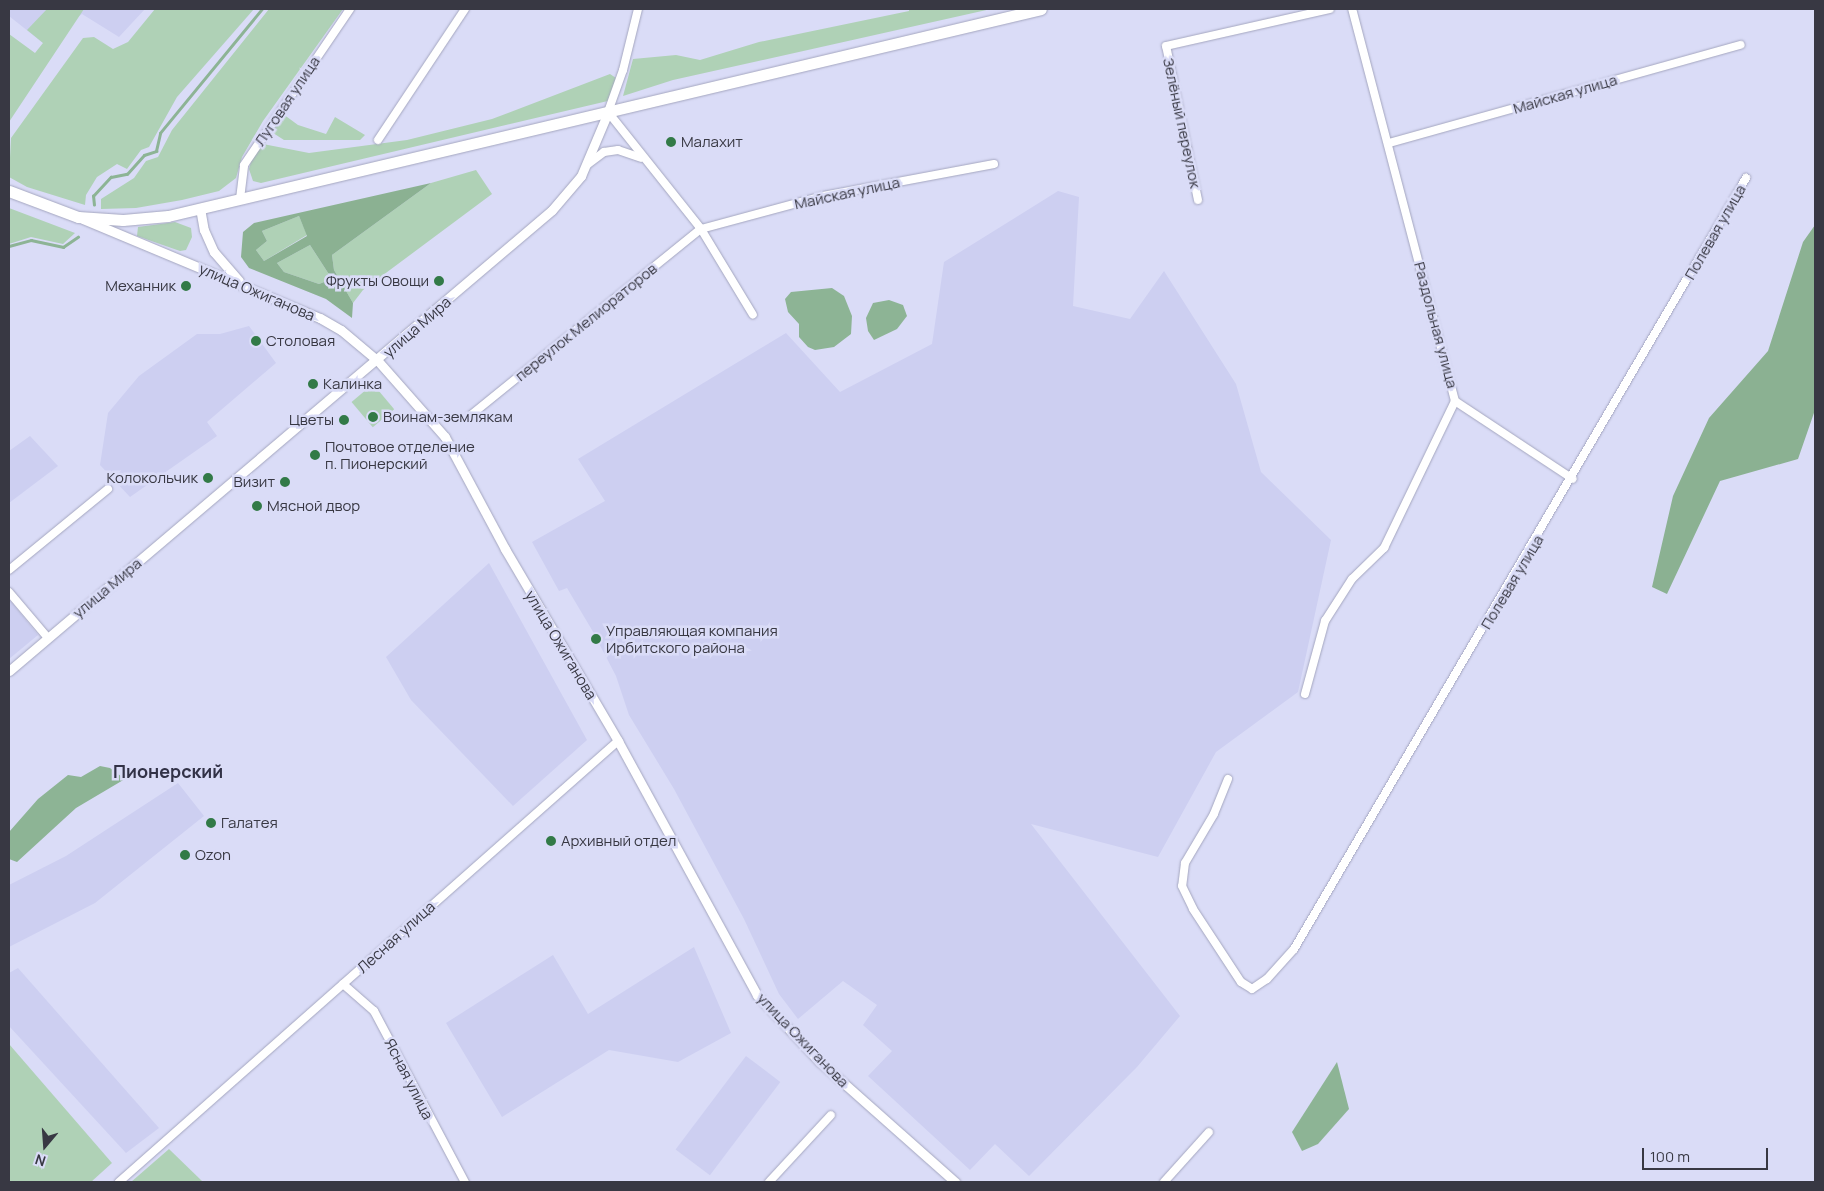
<!DOCTYPE html>
<html>
<head>
<meta charset="utf-8">
<style>
  body { margin:0 }
  #map { position:relative; width:1824px; height:1191px; overflow:hidden; background:#dadcf7; font-family:Manrope,sans-serif }
  div>[style] { position:absolute }
  .built>* { inset:0; background:#cdcff1; transform-origin:0 0 }
  .green>* { inset:0; background:#afd1b6; transform-origin:0 0 }
  .forest>* { inset:0; background:#8bb192 }
  .water>* { inset:0; background:#8db495 }
  .stream>* { height:2.5px; margin:-1.25px; padding:0 1.25px; transform-origin:1.25px; border-radius:1.25px; background:#8db495 }
  .roads { filter:drop-shadow(0 0 1px #a4a6bf) drop-shadow(0 0 1px #a4a6bf) }
  .minor>* { height:8px; margin:-4px; padding:0 4px; transform-origin:4px; border-radius:4px; background:#fff }
  .tertiary>* { height:9px; margin:-4.5px; padding:0 4.5px; transform-origin:4.5px; border-radius:4.5px; background:#fff }
  .primary>* { height:11px; margin:-5.5px; padding:0 5.5px; transform-origin:5.5px; border-radius:5.5px; background:#fff }
  .dots>* { width:14px; height:14px; translate:-50% -50%; box-sizing:border-box; border:2px solid #dadcf7; border-radius:50% }
  span { translate:-50% -50%; white-space:nowrap; text-align:center; line-height:1.15; -webkit-text-stroke:5px #dadcf7; paint-order:stroke }
  .street-label { font-size:15px; color:#383843 }
  .poi-label { font-size:15px; color:#383843 }
  .left { translate:0 -50%; text-align:left }
  .right { translate:-100% -50%; text-align:right }
  .quarter-label { font-size:18px; color:#323247; font-weight:700 }
  .frame { position:absolute; inset:0; border:10px solid #383843; pointer-events:none }
  .north { position:absolute; left:20px; top:1121px; width:50px; height:50px; -webkit-text-stroke:4px #dadcf7; paint-order:stroke; rotate:198deg; font-size:14px; font-weight:700; line-height:20px; text-align:center; color:#383843 }
  .north::after { content:''; display:block; margin:auto; width:18px; height:22px; background:#383843; clip-path:polygon(50% 0,100% 100%,50% 72%,0 100%) }
  .scale { position:absolute; left:1642px; top:1148px; width:126px; height:22px; box-sizing:border-box; border:2px solid #383843; border-top:0; padding-left:6px; font-size:15px; line-height:18px; white-space:nowrap; color:#383843; -webkit-text-stroke:4px #dadcf7; paint-order:stroke }
</style>
</head>
<body>
<div id="map">
  <div class="built">
    <i style="clip-path:polygon(9px 9px,145px 9px,119px 37px,82px 14px,43px 43px,9px 16px)"></i>
    <i style="clip-path:polygon(1058px 191px,1079px 197px,1073px 306px,1130px 319px,1164px 271px,1236px 384px,1261px 472px,1331px 540px,1298px 692px,1216px 752px,1158px 857px,1031px 824px,1180px 1016px,1137px 1067px,1029px 1176px,995px 1144px,970px 1170px,868px 1076px,892px 1051px,863px 1025px,877px 1005px,843px 981px,798px 1019px,779px 994px,744px 919px,674px 789px,629px 715px,616px 676px,592px 630px,567px 588px,559px 591px,532px 542px,605px 501px,578px 459px,786px 333px,840px 392px,932px 344px,944px 262px)"></i>
    <i style="clip-path:polygon(249px 326px,276px 363px,207px 422px,217px 436px,130px 497px,100px 465px,108px 413px,139px 376px,197px 334px,220px 334px)"></i>
    <i style="clip-path:polygon(30px 436px,58px 466px,9px 503px,9px 451px)"></i>
    <i style="clip-path:polygon(489px 563px,587px 740px,513px 806px,411px 700px,386px 657px)"></i>
    <i style="clip-path:polygon(9px 599px,38px 635px,9px 659px)"></i>
    <i style="clip-path:polygon(178px 783px,204px 816px,95px 903px,9px 947px,9px 885px,66px 856px)"></i>
    <i style="clip-path:polygon(694px 947px,731px 1033px,678px 1062px,609px 1050px,502px 1117px,446px 1023px,553px 955px,588px 1014px)"></i>
    <i style="clip-path:polygon(18px 968px,159px 1128px,126px 1153px,9px 1026px,9px 973px)"></i>
    <i style="left:746px;top:1056px;width:43px;height:117px;rotate:37deg"></i>
  </div>
  <div class="green">
    <i style="clip-path:polygon(47px 9px,84px 9px,9px 122px,9px 34px,35px 53px,43px 43px,27px 30px)"></i>
    <i style="clip-path:polygon(155px 9px,254px 9px,177px 97px,149px 147px,141px 150px,127px 169px,117px 164px,97px 177px,86px 195px,85px 205px,27px 187px,9px 177px,11px 138px,83px 38px,94px 37px,113px 49px,128px 42px)"></i>
    <i style="clip-path:polygon(269px 9px,343px 9px,263px 121px,242px 157px,236px 178px,219px 191px,182px 200px,136px 208px,101px 209px,101px 199px,134px 178px,146px 161px,158px 157px,172px 130px)"></i>
    <i style="clip-path:polygon(909px 9px,991px 9px,673px 80px,623px 96px,633px 59px,676px 55px,700px 60px,759px 42px,909px 11px)"></i>
    <i style="clip-path:polygon(610px 74px,616px 78px,612px 100px,261px 183px,253px 181px,249px 169px,253px 154px,263px 144px,309px 153px,407px 140px,492px 119px)"></i>
    <i style="clip-path:polygon(283px 114px,298px 125px,326px 134px,335px 117px,365px 135px,360px 140px,284px 140px,270px 131px)"></i>
    <i style="clip-path:polygon(476px 170px,492px 194px,363px 290px,353px 303px,334px 270px,332px 255px,431px 183px)"></i>
    <i style="clip-path:polygon(9px 208px,75px 233px,63px 244px,31px 237px,9px 244px)"></i>
    <i style="clip-path:polygon(299px 216px,307px 235px,264px 261px,256px 250px,267px 241px,262px 231px)"></i>
    <i style="clip-path:polygon(175px 222px,191px 228px,192px 237px,186px 250px,180px 251px,137px 236px,138px 227px)"></i>
    <i style="clip-path:polygon(310px 245px,332px 279px,319px 284px,284px 272px,277px 263px)"></i>
    <i style="left:373px;top:384px;width:33px;height:28px;rotate:50deg"></i>
    <i style="clip-path:polygon(9px 1044px,112px 1163px,91px 1182px,9px 1182px)"></i>
    <i style="clip-path:polygon(169px 1149px,203px 1182px,131px 1182px)"></i>
  </div>
  <div class="forest">
    <i style="clip-path:polygon(evenodd,431px 183px,332px 255px,334px 270px,353px 303px,352px 318px,326px 299px,249px 268px,241px 257px,243px 232px,254px 223px,431px 183px,299px 216px,307px 236px,264px 261px,256px 250px,267px 241px,262px 231px,299px 216px,431px 183px,310px 245px,332px 279px,319px 284px,284px 272px,277px 263px,310px 245px)"></i>
    <i style="clip-path:polygon(1815px 225px,1815px 410px,1798px 459px,1720px 481px,1667px 594px,1652px 587px,1673px 496px,1709px 418px,1768px 351px,1803px 242px)"></i>
  </div>
  <div class="water">
    <i style="clip-path:polygon(832px 288px,844px 296px,852px 316px,851px 334px,834px 347px,815px 350px,808px 347px,799px 337px,799px 324px,788px 312px,785px 299px,791px 292px)"></i>
    <i style="clip-path:polygon(889px 300px,903px 305px,907px 316px,897px 329px,874px 340px,868px 331px,866px 318px,873px 303px)"></i>
    <i style="clip-path:polygon(100px 766px,110px 768px,125px 779px,76px 808px,17px 862px,9px 859px,9px 832px,38px 799px,68px 775px,81px 777px)"></i>
    <i style="clip-path:polygon(1337px 1062px,1349px 1109px,1318px 1144px,1302px 1151px,1292px 1132px)"></i>
  </div>
  <div class="stream">
    <i style="left:94px;top:205px;width:9px;rotate:-96deg"></i>
    <i style="left:93px;top:196px;width:26px;rotate:-47deg"></i>
    <i style="left:111px;top:177px;width:16px;rotate:-11deg"></i>
    <i style="left:127px;top:174px;width:25px;rotate:-48deg"></i>
    <i style="left:144px;top:155px;width:13px;rotate:-18deg"></i>
    <i style="left:156px;top:151px;width:18px;rotate:-77deg"></i>
    <i style="left:160px;top:133px;width:161px;rotate:-50.6deg"></i>
    <i style="left:9px;top:246px;width:23px;rotate:-15deg"></i>
    <i style="left:31px;top:240px;width:33px;rotate:12deg"></i>
    <i style="left:63px;top:247px;width:18px;rotate:-34deg"></i>
  </div>
  <div class="roads">
    <div class="minor">
      <i style="left:638px;top:9px;width:63px;rotate:103.8deg"></i>
      <i style="left:623px;top:70px;width:45px;rotate:109.7deg"></i>
      <i style="left:608px;top:112px;width:149px;rotate:51.5deg"></i>
      <i style="left:701px;top:229px;width:100px;rotate:58.8deg"></i>
      <i style="left:378px;top:140px;width:157px;rotate:-56.4deg"></i>
      <i style="left:1389px;top:143px;width:365px;rotate:-15.6deg"></i>
      <i style="left:588px;top:164px;width:20px;rotate:-37deg"></i>
      <i style="left:604px;top:152px;width:14px;rotate:-8deg"></i>
      <i style="left:618px;top:150px;width:24px;rotate:19deg"></i>
      <i style="left:240px;top:199px;width:34px;rotate:-83deg"></i>
      <i style="left:244px;top:165px;width:189px;rotate:-55.8deg"></i>
      <i style="left:1198px;top:200px;width:157px;rotate:-101.7deg"></i>
      <i style="left:1166px;top:46px;width:168px;rotate:-12.7deg"></i>
      <i style="left:1455px;top:401px;width:141px;rotate:33.5deg"></i>
      <i style="left:471px;top:415px;width:296px;rotate:-39deg"></i>
      <i style="left:701px;top:229px;width:126px;rotate:-15.1deg"></i>
      <i style="left:823px;top:196px;width:174px;rotate:-10.6deg"></i>
      <i style="left:9px;top:570px;width:128px;rotate:-39.3deg"></i>
      <i style="left:9px;top:592px;width:60px;rotate:49.7deg"></i>
      <i style="left:1305px;top:694px;width:76px;rotate:-74.7deg"></i>
      <i style="left:1325px;top:621px;width:50px;rotate:-57.3deg"></i>
      <i style="left:1352px;top:579px;width:45px;rotate:-44.1deg"></i>
      <i style="left:1384px;top:548px;width:163px;rotate:-64.2deg"></i>
      <i style="left:1455px;top:401px;width:405px;rotate:-104.7deg"></i>
      <i style="left:1228px;top:779px;width:38px;rotate:112deg"></i>
      <i style="left:1214px;top:814px;width:57px;rotate:120.6deg"></i>
      <i style="left:1185px;top:863px;width:23px;rotate:97deg"></i>
      <i style="left:1182px;top:886px;width:25px;rotate:64deg"></i>
      <i style="left:1193px;top:909px;width:87px;rotate:56.7deg"></i>
      <i style="left:1241px;top:982px;width:13px;rotate:32deg"></i>
      <i style="left:1252px;top:989px;width:18px;rotate:-34deg"></i>
      <i style="left:1267px;top:979px;width:40px;rotate:-48deg"></i>
      <i style="left:1294px;top:949px;width:894px;rotate:-59.62deg"></i>
      <i style="left:343px;top:984px;width:41px;rotate:41.1deg"></i>
      <i style="left:374px;top:1011px;width:194px;rotate:62deg"></i>
      <i style="left:119px;top:1182px;width:666px;rotate:-41.47deg"></i>
      <i style="left:769px;top:1182px;width:91px;rotate:-47.2deg"></i>
      <i style="left:1164px;top:1182px;width:67px;rotate:-48deg"></i>
    </div>
    <div class="tertiary">
      <i style="left:200px;top:208px;width:22px;rotate:80deg"></i>
      <i style="left:204px;top:230px;width:24px;rotate:66deg"></i>
      <i style="left:214px;top:252px;width:38px;rotate:49deg"></i>
      <i style="left:83px;top:219px;width:257px;rotate:22.7deg"></i>
      <i style="left:320px;top:318px;width:24px;rotate:30deg"></i>
      <i style="left:341px;top:330px;width:48px;rotate:40deg"></i>
      <i style="left:378px;top:361px;width:101px;rotate:48.6deg"></i>
      <i style="left:445px;top:437px;width:127px;rotate:61.8deg"></i>
      <i style="left:505px;top:549px;width:223px;rotate:59.5deg"></i>
      <i style="left:618px;top:741px;width:290px;rotate:61.3deg"></i>
      <i style="left:757px;top:995px;width:92px;rotate:46.8deg"></i>
      <i style="left:820px;top:1062px;width:181px;rotate:41.6deg"></i>
      <i style="left:9px;top:671px;width:712px;rotate:-40.33deg"></i>
      <i style="left:552px;top:210px;width:45px;rotate:-49.5deg"></i>
      <i style="left:581px;top:176px;width:69px;rotate:-67.1deg"></i>
    </div>
    <div class="primary">
      <i style="left:9px;top:191px;width:74px;rotate:20.6deg"></i>
      <i style="left:78px;top:217px;width:45px;rotate:3.8deg"></i>
      <i style="left:123px;top:220px;width:45px;rotate:-5.1deg"></i>
      <i style="left:168px;top:216px;width:897px;rotate:-13.34deg"></i>
    </div>
  </div>
  <div class="dots">
    <i style="left:671px;top:142px;background:#327a47"></i>
    <i style="left:439px;top:281px;background:#327a47"></i>
    <i style="left:186px;top:286px;background:#327a47"></i>
    <i style="left:256px;top:341px;background:#327a47"></i>
    <i style="left:313px;top:384px;background:#327a47"></i>
    <i style="left:373px;top:417px;background:#327a47"></i>
    <i style="left:344px;top:420px;background:#327a47"></i>
    <i style="left:315px;top:455px;background:#327a47"></i>
    <i style="left:208px;top:478px;background:#327a47"></i>
    <i style="left:285px;top:482px;background:#327a47"></i>
    <i style="left:257px;top:506px;background:#327a47"></i>
    <i style="left:596px;top:639px;background:#327a47"></i>
    <i style="left:211px;top:823px;background:#327a47"></i>
    <i style="left:551px;top:841px;background:#327a47"></i>
    <i style="left:185px;top:855px;background:#327a47"></i>
  </div>
  <div class="street-label">
    <span style="left:1565px;top:94px;rotate:-16deg">Майская улица</span>
    <span style="left:287px;top:101px;rotate:-56deg">Луговая улица</span>
    <span style="left:1182px;top:123px;rotate:78deg">Зелёный переулок</span>
    <span style="left:847px;top:193px;rotate:-12deg">Майская улица</span>
    <span style="left:1715px;top:232px;rotate:-60deg">Полевая улица</span>
    <span style="left:257px;top:292px;rotate:23deg">улица Ожиганова</span>
    <span style="left:586px;top:322px;rotate:-39deg">переулок Мелиораторов</span>
    <span style="left:1436px;top:325px;rotate:75deg">Раздольная улица</span>
    <span style="left:417px;top:327px;rotate:-41deg">улица Мира</span>
    <span style="left:1512px;top:582px;rotate:-59deg">Полевая улица</span>
    <span style="left:107px;top:588px;rotate:-40deg">улица Мира</span>
    <span style="left:561px;top:645px;rotate:59deg">улица Ожиганова</span>
    <span style="left:396px;top:937px;rotate:-42deg">Лесная улица</span>
    <span style="left:803px;top:1040px;rotate:46deg">улица Ожиганова</span>
    <span style="left:409px;top:1079px;rotate:63deg">Ясная улица</span>
  </div>
  <div class="poi-label">
    <span class="left" style="left:681px;top:142px">Малахит</span>
    <span class="right" style="left:429px;top:281px">Фрукты Овощи</span>
    <span class="right" style="left:176px;top:286px">Механник</span>
    <span class="left" style="left:266px;top:341px">Столовая</span>
    <span class="left" style="left:323px;top:384px">Калинка</span>
    <span class="left" style="left:383px;top:417px">Воинам-землякам</span>
    <span class="right" style="left:334px;top:420px">Цветы</span>
    <span class="left" style="left:325px;top:455px">Почтовое отделение<br>п. Пионерский</span>
    <span class="right" style="left:198px;top:478px">Колокольчик</span>
    <span class="right" style="left:275px;top:482px">Визит</span>
    <span class="left" style="left:267px;top:506px">Мясной двор</span>
    <span class="left" style="left:606px;top:639px">Управляющая компания<br>Ирбитского района</span>
    <span class="left" style="left:221px;top:823px">Галатея</span>
    <span class="left" style="left:561px;top:841px">Архивный отдел</span>
    <span class="left" style="left:195px;top:855px">Ozon</span>
  </div>
  <div class="quarter-label">
    <span style="left:168px;top:771px">Пионерский</span>
  </div>
  <div class="frame"></div>
  <div class="north">N</div>
  <div class="scale">100 m</div>
</div>
</body>
</html>
